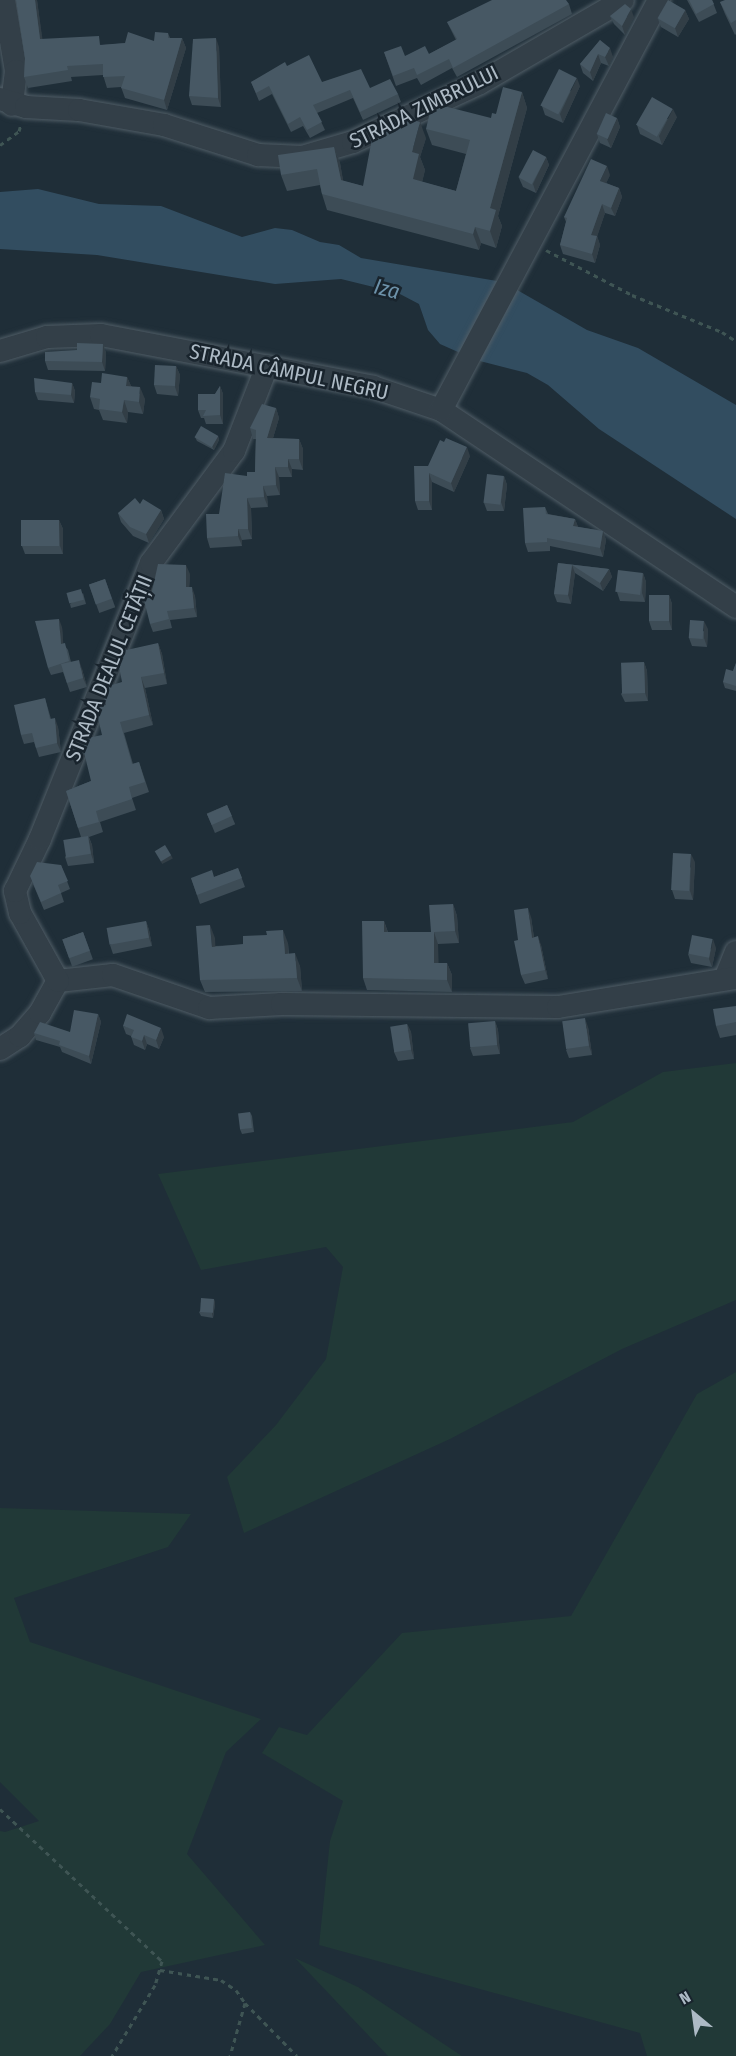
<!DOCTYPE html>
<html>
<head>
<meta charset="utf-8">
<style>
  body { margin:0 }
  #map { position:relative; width:736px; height:2056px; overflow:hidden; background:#1f2e38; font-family:"Fira Sans Condensed",sans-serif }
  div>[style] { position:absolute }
  .green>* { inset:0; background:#213937 }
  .water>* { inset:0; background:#324d60 }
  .path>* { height:3px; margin-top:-1.5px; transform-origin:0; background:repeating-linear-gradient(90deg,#3f5554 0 4.5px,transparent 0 9px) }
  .roads { filter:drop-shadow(0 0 2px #505d66) drop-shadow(0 0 2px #505d66) }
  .minor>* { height:22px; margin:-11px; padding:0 11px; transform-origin:11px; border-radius:11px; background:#333f48 }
  .wall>* { inset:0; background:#3d4c56; transform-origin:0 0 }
  .shaded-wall>* { inset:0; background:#323e46; transform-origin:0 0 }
  .building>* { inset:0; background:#475864; transform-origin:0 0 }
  span { translate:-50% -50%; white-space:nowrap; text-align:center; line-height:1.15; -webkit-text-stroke:5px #19242d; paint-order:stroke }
  .street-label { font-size:21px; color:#adbac5 }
  .water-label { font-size:22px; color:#6d92aa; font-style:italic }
  .north { position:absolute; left:664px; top:1984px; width:60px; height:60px; -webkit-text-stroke:4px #19242d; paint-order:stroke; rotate:331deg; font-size:16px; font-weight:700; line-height:24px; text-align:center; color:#adbac5 }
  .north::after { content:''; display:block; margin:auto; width:21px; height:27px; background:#adbac5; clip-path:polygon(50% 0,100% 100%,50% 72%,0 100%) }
</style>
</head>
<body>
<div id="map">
  <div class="green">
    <i style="clip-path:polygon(736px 1063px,736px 1300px,622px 1349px,450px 1439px,244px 1533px,227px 1477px,276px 1425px,326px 1359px,343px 1267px,326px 1247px,201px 1270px,158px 1174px,573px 1122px,663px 1072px)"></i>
    <i style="clip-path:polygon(736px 1372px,736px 2056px,647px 2056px,640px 2033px,319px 1945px,330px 1841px,343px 1801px,262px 1753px,279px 1727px,307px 1735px,402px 1633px,571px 1616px,697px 1394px)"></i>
    <i style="clip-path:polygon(0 1508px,191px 1514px,168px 1547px,14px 1598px,30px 1642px,261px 1719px,226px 1752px,187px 1854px,265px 1945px,141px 1972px,110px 2024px,80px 2056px,0 2056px,0 1831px,5px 1832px,39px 1821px,0 1782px)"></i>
    <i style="clip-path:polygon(295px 1958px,358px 1987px,462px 2056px,388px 2056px)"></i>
  </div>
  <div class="water">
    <i style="clip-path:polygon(38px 189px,99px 204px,161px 206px,242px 237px,275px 228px,292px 230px,320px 242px,339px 245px,361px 258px,503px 282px,587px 330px,638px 348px,736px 405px,736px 519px,599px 429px,548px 385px,527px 373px,476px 360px,440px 344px,428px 330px,419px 304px,398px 293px,341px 279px,275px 284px,97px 255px,0 249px,0 192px)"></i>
  </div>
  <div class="path">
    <i style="left:0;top:145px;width:24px;rotate:-36deg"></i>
    <i style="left:19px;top:131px;width:7px;rotate:-74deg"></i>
    <i style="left:546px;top:250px;width:97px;rotate:27.6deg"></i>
    <i style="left:632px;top:295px;width:97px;rotate:22.3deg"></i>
    <i style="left:722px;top:332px;width:17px;rotate:33deg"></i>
    <i style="left:0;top:1809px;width:222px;rotate:43.2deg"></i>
    <i style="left:162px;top:1961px;width:25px;rotate:106deg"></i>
    <i style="left:155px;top:1985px;width:83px;rotate:121.2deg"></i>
    <i style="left:160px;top:1970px;width:62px;rotate:9.3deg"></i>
    <i style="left:221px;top:1980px;width:18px;rotate:34deg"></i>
    <i style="left:236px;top:1990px;width:16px;rotate:55deg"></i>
    <i style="left:245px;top:2003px;width:55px;rotate:105.8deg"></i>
    <i style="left:245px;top:2003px;width:74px;rotate:45.5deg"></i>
  </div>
  <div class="roads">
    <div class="minor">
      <i style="left:4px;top:0;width:72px;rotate:80.4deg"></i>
      <i style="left:16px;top:71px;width:34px;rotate:97deg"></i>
      <i style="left:0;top:99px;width:27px;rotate:17deg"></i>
      <i style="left:26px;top:107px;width:53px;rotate:3.2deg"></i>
      <i style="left:79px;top:110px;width:86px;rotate:10deg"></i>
      <i style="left:164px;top:125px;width:99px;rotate:17.7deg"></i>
      <i style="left:258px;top:155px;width:44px;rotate:2.6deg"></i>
      <i style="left:302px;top:157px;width:53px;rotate:-16.4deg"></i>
      <i style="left:353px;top:142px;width:140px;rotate:-24.9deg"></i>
      <i style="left:480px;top:83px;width:165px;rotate:-30.1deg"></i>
      <i style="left:0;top:351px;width:49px;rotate:-16.6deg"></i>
      <i style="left:47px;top:337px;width:54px;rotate:-2.1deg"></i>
      <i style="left:101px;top:335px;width:277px;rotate:10.8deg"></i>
      <i style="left:373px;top:387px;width:72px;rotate:18.7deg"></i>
      <i style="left:441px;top:410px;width:355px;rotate:33.7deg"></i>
      <i style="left:441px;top:410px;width:464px;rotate:-62deg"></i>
      <i style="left:725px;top:979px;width:29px;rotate:-68deg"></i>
      <i style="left:58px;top:981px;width:55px;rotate:-6.2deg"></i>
      <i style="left:113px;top:975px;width:102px;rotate:19deg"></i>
      <i style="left:209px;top:1008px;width:73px;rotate:-3.1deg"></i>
      <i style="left:282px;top:1004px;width:276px;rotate:0.6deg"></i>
      <i style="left:558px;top:1007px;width:180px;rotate:-9.3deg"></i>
      <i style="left:0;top:1049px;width:24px;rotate:-33deg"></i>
      <i style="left:20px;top:1036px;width:30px;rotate:-49deg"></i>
      <i style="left:40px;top:1013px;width:37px;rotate:-61deg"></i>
      <i style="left:58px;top:981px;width:78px;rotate:-119.2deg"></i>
      <i style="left:20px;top:913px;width:23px;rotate:-103deg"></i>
      <i style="left:15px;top:891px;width:58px;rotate:-64.3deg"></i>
      <i style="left:40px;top:839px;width:297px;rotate:-68.1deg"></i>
      <i style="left:151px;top:563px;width:139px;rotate:-53.5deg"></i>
      <i style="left:234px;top:451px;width:91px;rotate:-68.8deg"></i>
    </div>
  </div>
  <div class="wall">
    <i style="clip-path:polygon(16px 0,37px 0,42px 39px,102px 45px,154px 41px,168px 33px,170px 38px,182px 38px,186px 48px,167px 110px,125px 98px,121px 87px,107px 88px,103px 75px,71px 77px,72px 81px,28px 88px,24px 77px,25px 58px)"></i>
    <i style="clip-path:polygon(687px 0,712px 0,717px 13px,699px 22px)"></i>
    <i style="clip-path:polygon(736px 0,736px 34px,735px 35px,725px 14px,720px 2px)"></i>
    <i style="clip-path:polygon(569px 4px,572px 14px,457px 77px,452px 68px,421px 85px,417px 78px,396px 86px,384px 52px,405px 56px,429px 54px,456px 40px,447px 22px)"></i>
    <i style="clip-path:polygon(685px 10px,689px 19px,678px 37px,661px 27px,658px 19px)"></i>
    <i style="clip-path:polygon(610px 16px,634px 17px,625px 35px,614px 24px)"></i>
    <i style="clip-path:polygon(600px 40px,613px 57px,609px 66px,601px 63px,593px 81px,583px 73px,580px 64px)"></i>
    <i style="clip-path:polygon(219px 47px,221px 107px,192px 105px,189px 96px)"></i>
    <i style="clip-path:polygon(287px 66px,322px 82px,398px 94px,401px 102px,363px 120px,353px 98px,317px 113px,325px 130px,310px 138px,303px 126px,291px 132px,272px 94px,259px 101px,251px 82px)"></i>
    <i style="clip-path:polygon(580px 86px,563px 123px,545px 115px,542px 106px)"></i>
    <i style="clip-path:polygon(522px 92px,527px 108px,498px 216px,502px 226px,496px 248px,481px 243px,479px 250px,327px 210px,322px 194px,320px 185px,287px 191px,281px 175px,334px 147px,340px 163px,343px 181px,363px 186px,426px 138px,420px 157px,425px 170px,422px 182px,456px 191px,466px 154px,432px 145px,426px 129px,491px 118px)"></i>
    <i style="clip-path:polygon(677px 117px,662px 145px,640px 134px,637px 125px)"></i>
    <i style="clip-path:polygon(617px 118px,620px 127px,611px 148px,600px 143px,597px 134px)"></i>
    <i style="clip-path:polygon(546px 157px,549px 165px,536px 193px,523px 187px,519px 178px)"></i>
    <i style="clip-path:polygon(610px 175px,606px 183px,619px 188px,622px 197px,615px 216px,605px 213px,597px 236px,600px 245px,595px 263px,563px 254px,560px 245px,566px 222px,564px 217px)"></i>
    <i style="clip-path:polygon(103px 344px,106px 353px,105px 371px,48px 370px,45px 361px,77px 350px)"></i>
    <i style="clip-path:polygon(176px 366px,180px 375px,178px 396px,157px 394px,154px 385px)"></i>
    <i style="clip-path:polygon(127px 377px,131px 386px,145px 399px,143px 414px,128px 412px,127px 423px,103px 420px,99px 410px,94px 409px,90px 397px,101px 383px)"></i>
    <i style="clip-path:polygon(72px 383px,75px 391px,74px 403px,38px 400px,35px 392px)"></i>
    <i style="clip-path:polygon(220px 386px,223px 394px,223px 424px,206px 424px,204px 418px,201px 418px,198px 410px,215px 394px)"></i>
    <i style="clip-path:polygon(276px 408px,279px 418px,273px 438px,299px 439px,303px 449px,303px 470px,292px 469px,292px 477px,279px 477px,280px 495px,267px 496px,268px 507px,251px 508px,252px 539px,242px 540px,242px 546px,210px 548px,207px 538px,219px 514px,247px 476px,255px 472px,256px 439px,253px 439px,250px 428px)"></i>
    <i style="clip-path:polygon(218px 436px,219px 440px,214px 450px,197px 441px,195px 437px)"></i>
    <i style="clip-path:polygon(470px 456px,454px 492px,432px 482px,432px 510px,418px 510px,415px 501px,428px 466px)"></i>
    <i style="clip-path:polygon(504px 476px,507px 485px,504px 511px,487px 511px,484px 503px)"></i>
    <i style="clip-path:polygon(140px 504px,161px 510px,164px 519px,149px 543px,133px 536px,121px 522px,118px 513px)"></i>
    <i style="clip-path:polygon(545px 507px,548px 514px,575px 519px,578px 527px,603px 531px,606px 540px,603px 557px,550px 546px,550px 551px,528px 552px,525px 543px)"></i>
    <i style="clip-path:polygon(59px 520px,63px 529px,63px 554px,25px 554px,22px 546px)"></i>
    <i style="clip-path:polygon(558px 563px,609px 569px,612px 577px,603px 591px,575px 573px,571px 604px,557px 602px,554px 594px)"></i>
    <i style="clip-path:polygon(643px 573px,646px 582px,645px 602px,620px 601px,617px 592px)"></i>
    <i style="clip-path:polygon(190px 574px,189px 587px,195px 596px,197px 617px,170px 620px,172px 628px,153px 632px,150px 624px)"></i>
    <i style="left:105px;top:579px;width:30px;height:17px;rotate:70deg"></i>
    <i style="clip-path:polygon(83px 593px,86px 604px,71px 608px,70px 604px)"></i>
    <i style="clip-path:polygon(669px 595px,672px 604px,672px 630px,652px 630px,649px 621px)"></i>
    <i style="clip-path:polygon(62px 627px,63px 643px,68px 650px,71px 662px,82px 669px,87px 687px,70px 692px,63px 672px,51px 675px,48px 668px)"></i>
    <i style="clip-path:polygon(708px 629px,707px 647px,692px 646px,689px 638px)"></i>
    <i style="clip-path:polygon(158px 643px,162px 654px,167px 684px,145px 688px,153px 725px,124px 733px,133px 764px,139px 762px,149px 792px,132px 798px,136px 810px,100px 822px,103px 832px,89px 837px,92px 845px,94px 863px,68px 866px,65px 857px,81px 837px,66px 791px,91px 781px,102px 735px,106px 705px,122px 682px)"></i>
    <i style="clip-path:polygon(644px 662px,647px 671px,648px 701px,625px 702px,621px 694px)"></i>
    <i style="clip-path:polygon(736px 663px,736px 691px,725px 688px,723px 682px,733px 671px)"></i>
    <i style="clip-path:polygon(45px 698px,51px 719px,58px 727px,61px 752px,39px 757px,34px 742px,24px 744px,21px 735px)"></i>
    <i style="left:227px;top:805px;width:21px;height:22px;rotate:67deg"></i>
    <i style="clip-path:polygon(695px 862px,693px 900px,675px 899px,672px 890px)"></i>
    <i style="clip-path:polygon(61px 865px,70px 889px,61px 893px,64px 902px,44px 910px,33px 884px)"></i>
    <i style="clip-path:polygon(238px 868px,245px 887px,200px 904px,191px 878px,214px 877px)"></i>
    <i style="clip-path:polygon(453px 904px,457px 916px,459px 943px,438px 944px,438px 963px,447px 963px,452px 975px,452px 992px,367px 990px,363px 978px,384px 921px,388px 932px,431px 932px)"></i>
    <i style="clip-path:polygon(531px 917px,534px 937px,541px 945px,548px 979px,525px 984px,521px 975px,518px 940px)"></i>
    <i style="clip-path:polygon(146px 921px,149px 930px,152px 946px,113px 954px,110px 945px)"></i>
    <i style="left:83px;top:932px;width:29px;height:22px;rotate:70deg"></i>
    <i style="clip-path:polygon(215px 938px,215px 946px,288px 943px,289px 954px,300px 966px,302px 991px,205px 992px,200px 980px)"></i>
    <i style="clip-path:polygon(716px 948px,712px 967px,691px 963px,688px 954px)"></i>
    <i style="clip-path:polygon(736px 1006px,736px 1035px,720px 1038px,716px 1026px)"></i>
    <i style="clip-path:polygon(98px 1014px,101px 1022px,91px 1064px,62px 1052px,60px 1047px,36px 1040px,34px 1033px,70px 1032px)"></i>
    <i style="clip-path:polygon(495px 1021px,498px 1030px,500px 1054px,473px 1056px,470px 1048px)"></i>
    <i style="clip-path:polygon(407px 1024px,411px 1032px,414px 1059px,398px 1061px,394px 1052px)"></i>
    <i style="clip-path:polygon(123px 1026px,164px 1037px,159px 1049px,147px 1044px,145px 1050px,134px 1045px,131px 1036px,126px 1034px)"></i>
    <i style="clip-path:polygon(588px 1027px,592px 1055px,569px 1058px,566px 1050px)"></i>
    <i style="clip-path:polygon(250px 1112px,252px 1116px,254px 1132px,242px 1134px,240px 1129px)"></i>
    <i style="clip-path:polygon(214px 1299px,215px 1304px,213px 1318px,201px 1316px,199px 1312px)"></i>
  </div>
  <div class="shaded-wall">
    <i style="clip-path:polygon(35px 0,37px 0,44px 50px,40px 39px)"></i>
    <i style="clip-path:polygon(631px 9px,634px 17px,625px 35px,622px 26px)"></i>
    <i style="clip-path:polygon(685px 10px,689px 19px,678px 37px,675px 28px)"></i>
    <i style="clip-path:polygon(182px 38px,186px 48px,167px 110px,164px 100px)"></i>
    <i style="clip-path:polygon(216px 38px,219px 47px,221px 107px,218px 98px)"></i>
    <i style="clip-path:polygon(610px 48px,613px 57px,609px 66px,605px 57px)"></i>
    <i style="clip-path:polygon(598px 54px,601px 63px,593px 81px,590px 72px)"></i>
    <i style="clip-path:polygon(577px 78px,580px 86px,563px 123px,560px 114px)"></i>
    <i style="clip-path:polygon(522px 92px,527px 108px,498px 216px,502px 226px,496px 248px,490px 231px,490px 208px)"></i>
    <i style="clip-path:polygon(673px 109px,677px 117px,662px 145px,659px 136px)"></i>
    <i style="clip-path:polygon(617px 118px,620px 127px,611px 148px,607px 139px)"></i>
    <i style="clip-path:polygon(420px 122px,426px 138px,420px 157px,425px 170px,419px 195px,413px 179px,412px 152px)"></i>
    <i style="clip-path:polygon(334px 147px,340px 163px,346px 196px,341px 180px)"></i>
    <i style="clip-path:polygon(546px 157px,549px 165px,536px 193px,533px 184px)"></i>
    <i style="clip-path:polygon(607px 166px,610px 175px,603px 190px,600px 181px)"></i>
    <i style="clip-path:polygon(619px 188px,622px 197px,615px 216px,611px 208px)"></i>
    <i style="clip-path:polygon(602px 204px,605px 213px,595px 243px,591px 235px)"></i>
    <i style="clip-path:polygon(475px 227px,481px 243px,479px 250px,473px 234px)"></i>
    <i style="clip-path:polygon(597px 236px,600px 245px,595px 263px,592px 254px)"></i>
    <i style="clip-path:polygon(103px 344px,106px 353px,105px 371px,102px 362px)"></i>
    <i style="clip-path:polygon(176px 366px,180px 375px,178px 396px,175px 387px)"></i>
    <i style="clip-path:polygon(127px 377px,132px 388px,126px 386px)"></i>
    <i style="clip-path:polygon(72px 383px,75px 391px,74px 403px,71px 395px)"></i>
    <i style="clip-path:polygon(220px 386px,223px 394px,223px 424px,220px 415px)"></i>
    <i style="clip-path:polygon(140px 387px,145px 399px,143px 414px,139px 402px)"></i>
    <i style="clip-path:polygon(124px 400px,128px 412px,127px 423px,122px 412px)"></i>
    <i style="clip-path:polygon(276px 408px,279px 418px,270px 448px,267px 438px)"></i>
    <i style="clip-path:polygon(218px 436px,219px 440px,214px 450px,212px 446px)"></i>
    <i style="clip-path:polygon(299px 439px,303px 449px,303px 470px,299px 459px)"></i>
    <i style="clip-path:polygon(467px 447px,470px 456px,454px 492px,451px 483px)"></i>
    <i style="clip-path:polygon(288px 459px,292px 469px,292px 477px,288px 467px)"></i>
    <i style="clip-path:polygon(275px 467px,279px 477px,280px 495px,276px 485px)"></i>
    <i style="clip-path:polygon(429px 473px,432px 482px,432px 510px,429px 501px)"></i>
    <i style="clip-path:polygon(504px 476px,507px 485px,504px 511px,501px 502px)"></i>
    <i style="clip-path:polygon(263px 486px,267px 496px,268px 507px,264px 497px)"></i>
    <i style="clip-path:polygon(247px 498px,251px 508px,252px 539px,248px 529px)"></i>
    <i style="clip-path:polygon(161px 510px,164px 519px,149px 543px,146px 534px)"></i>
    <i style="clip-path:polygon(575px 519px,578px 527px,573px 526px)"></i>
    <i style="clip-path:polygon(59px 520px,63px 529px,63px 554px,60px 546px)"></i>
    <i style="clip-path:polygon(238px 529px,242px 540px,242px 546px,238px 536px)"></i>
    <i style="clip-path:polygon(603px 531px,606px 540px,603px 557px,600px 548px)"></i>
    <i style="clip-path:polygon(186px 565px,190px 574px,189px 596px,186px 587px)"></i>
    <i style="clip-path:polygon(572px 565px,575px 573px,571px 604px,568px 595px)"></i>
    <i style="clip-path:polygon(609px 569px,612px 577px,603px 591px,600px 583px)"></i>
    <i style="clip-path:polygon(643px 573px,646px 582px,645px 602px,642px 593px)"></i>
    <i style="clip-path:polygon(192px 587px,195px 596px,197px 617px,194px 608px)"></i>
    <i style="clip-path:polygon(669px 595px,672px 604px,672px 630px,669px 621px)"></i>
    <i style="clip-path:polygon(59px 619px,62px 627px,64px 652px,61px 644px)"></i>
    <i style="clip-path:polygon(704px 621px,708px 629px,707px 647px,704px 638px)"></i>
    <i style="clip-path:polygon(158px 643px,162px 654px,167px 684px,164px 673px)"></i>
    <i style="clip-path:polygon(79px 660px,82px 669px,87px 687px,83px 678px)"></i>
    <i style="clip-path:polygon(644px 662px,647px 671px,648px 701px,645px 693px)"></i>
    <i style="clip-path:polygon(141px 677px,145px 688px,153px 725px,149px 715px)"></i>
    <i style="clip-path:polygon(55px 718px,58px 727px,61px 752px,57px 743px)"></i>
    <i style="clip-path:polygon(88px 836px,92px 845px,94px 863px,91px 854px)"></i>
    <i style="clip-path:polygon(691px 854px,695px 862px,693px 900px,690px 891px)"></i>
    <i style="left:171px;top:855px;width:4px;height:12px;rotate:63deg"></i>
    <i style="clip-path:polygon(453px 904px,457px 916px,459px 943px,455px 931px)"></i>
    <i style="clip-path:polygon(528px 908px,531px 917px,535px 946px,532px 938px)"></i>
    <i style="clip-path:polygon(146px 921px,149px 930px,152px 946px,149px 938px)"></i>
    <i style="clip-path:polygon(384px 921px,388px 933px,384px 932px)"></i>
    <i style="clip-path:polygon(210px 925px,215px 938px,216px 960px,212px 947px)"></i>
    <i style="clip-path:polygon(283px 930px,288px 943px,289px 967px,285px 954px)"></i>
    <i style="clip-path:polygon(434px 932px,438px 944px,439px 975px,434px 963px)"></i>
    <i style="clip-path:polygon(538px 936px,541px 945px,548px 979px,545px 970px)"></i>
    <i style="clip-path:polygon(713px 939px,716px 948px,712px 967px,709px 959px)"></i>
    <i style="clip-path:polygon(295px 953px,300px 966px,302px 991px,297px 978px)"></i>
    <i style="clip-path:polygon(447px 963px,452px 975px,452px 992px,447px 980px)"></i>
    <i style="clip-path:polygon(98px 1014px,101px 1022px,91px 1064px,89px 1056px)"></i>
    <i style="clip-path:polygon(585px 1018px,588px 1027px,592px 1055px,589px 1046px)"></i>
    <i style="clip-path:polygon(495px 1021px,498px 1030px,500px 1054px,497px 1045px)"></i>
    <i style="clip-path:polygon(407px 1024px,411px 1032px,414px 1059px,411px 1050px)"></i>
    <i style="clip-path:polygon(161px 1028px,164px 1037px,159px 1049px,156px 1040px)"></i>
    <i style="clip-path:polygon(144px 1035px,147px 1044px,145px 1050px,142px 1041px)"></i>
    <i style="clip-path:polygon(214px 1299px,215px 1304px,213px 1318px,212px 1314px)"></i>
  </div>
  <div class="building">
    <i style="clip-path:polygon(16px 0,35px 0,40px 39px,99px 36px,100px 45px,125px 43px,128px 32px,154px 41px,155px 32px,168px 33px,168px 38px,182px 38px,164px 100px,121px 88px,125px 76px,103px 77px,103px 64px,67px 66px,68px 70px,24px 77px,25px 58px)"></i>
    <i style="clip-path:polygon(492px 0,566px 0,569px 4px,453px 68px,449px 59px,417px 75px,414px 68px,393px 76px,384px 52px,401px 46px,405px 56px,425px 46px,429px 54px,457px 39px,447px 22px)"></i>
    <i style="left:668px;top:0;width:20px;height:21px;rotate:30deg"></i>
    <i style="clip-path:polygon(689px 0,712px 0,714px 4px,696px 14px)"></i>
    <i style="clip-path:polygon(725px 0,736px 0,736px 20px,731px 23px,720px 2px)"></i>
    <i style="clip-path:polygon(625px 4px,631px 9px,622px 26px,610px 16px)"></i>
    <i style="clip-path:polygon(216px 38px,218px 98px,189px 96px,193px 39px)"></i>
    <i style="clip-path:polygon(600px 40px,610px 48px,605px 57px,598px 54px,590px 72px,580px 64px)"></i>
    <i style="clip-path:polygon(309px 55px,322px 82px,361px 69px,370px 88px,390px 79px,398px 94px,360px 112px,350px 90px,313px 105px,322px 122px,307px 130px,300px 117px,288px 124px,269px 86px,256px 93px,251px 82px,285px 62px,287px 66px)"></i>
    <i style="left:559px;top:69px;width:20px;height:41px;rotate:27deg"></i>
    <i style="clip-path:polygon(503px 87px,522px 92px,490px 208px,496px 210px,490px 231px,475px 227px,473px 234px,322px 194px,317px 169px,281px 175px,278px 155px,334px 147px,341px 180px,363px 186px,374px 128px,388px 130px,390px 121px,402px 124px,403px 117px,420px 122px,412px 152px,419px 154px,413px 179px,456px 191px,470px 140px,426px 129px,432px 103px,491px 118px,492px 113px,496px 114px)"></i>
    <i style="left:652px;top:97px;width:24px;height:32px;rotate:30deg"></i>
    <i style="left:606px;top:113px;width:12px;height:23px;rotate:24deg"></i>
    <i style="left:533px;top:150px;width:15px;height:31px;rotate:28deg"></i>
    <i style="clip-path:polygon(591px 159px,607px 166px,600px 181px,619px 188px,611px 208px,602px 204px,591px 235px,597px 236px,592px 254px,560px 245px,567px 218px,564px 217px)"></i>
    <i style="clip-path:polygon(77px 343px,103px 344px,102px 362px,45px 361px,45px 352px,77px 350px)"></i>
    <i style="left:155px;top:365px;width:21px;height:20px;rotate:3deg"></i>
    <i style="clip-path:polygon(102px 373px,127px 377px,126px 386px,140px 387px,139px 402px,124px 400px,122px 412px,99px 409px,100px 399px,90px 397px,92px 382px,101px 383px)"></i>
    <i style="clip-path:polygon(34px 378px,72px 383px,71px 395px,35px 392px)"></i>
    <i style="clip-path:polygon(220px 386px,220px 415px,203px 416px,206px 410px,198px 410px,198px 394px,215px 394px)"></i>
    <i style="clip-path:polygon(262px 404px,276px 408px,267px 438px,299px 439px,299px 459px,288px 459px,288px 467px,275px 467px,276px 485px,263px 486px,264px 497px,247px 498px,248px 529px,238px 529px,238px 536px,207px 538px,206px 514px,219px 514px,225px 473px,247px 476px,247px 472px,255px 472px,256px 430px,250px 428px)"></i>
    <i style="left:201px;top:426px;width:20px;height:13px;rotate:30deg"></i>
    <i style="clip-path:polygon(446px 438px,467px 447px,451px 483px,429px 473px,429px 501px,415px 501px,414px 466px,428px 466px,440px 440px,444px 442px)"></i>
    <i style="left:487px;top:474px;width:17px;height:29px;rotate:7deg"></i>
    <i style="clip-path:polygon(135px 498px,140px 504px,143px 499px,161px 510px,146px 534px,130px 527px,118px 513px)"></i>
    <i style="clip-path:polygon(545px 507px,546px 514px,575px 519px,573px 526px,603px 531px,600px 548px,547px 538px,547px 542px,525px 543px,523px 508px)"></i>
    <i style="left:21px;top:520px;width:38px;height:26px"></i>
    <i style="clip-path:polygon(558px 563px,609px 569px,600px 583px,572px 565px,568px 595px,554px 594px)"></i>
    <i style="clip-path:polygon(158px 564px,186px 565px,186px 587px,192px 587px,194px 608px,167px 611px,169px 619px,150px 624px,144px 600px,151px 596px)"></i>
    <i style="left:618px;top:570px;width:25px;height:22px;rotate:7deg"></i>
    <i style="left:105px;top:579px;width:21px;height:17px;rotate:71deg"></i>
    <i style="left:81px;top:589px;width:11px;height:15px;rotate:75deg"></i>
    <i style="left:649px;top:595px;width:20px;height:26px"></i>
    <i style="clip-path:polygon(59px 619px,61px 644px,65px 643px,69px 661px,48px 668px,35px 621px)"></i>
    <i style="left:690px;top:620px;width:14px;height:18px;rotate:4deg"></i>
    <i style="clip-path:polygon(158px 643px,164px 673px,141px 677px,149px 715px,120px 722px,132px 764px,139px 762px,145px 782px,129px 787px,132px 799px,96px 811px,99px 822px,78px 828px,66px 791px,91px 781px,83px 748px,87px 738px,102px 735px,97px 714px,99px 707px,106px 705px,104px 696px,108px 686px,122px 682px,118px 661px,122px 651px)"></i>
    <i style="clip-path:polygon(79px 660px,83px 678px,67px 683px,61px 664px)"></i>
    <i style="left:644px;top:662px;width:31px;height:23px;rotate:88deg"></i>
    <i style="clip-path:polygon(736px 663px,736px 686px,723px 682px,726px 669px,733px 671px)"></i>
    <i style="clip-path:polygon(45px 698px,50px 719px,55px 718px,57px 743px,36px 748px,32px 733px,21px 735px,14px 705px)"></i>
    <i style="left:227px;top:805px;width:12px;height:22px;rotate:66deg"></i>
    <i style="left:88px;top:836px;width:18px;height:25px;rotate:81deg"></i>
    <i style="left:165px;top:845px;width:12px;height:12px;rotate:59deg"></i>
    <i style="left:673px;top:853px;width:18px;height:37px;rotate:3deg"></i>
    <i style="clip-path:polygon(37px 862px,61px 865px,68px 881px,58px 885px,61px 893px,41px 902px,30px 876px)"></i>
    <i style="clip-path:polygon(238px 868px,242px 878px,197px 895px,191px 878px,212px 870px,214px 877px)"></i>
    <i style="clip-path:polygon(453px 904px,455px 931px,434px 932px,434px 963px,447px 963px,447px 980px,363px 978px,362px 921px,384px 921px,384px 932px,431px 932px,429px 905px)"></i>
    <i style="clip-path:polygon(528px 908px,532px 938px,538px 936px,545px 970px,521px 975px,514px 941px,518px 940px,514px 910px)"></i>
    <i style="left:146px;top:921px;width:17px;height:40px;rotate:80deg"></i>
    <i style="clip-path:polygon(210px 925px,212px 947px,243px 944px,243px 936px,267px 935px,266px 931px,283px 930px,285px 954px,295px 953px,297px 978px,200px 980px,196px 926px)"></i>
    <i style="left:83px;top:932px;width:20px;height:22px;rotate:70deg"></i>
    <i style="left:692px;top:935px;width:21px;height:19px;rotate:11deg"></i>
    <i style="clip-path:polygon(736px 1006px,736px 1022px,716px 1026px,713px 1009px)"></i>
    <i style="clip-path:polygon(74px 1010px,98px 1014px,89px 1056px,59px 1045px,60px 1041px,34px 1033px,40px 1022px,70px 1032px)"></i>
    <i style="clip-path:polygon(127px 1014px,161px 1028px,156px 1040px,144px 1035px,142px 1041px,131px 1037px,134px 1030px,123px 1026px)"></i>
    <i style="left:585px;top:1018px;width:28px;height:23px;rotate:82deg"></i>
    <i style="left:495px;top:1021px;width:24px;height:27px;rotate:85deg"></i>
    <i style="left:407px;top:1024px;width:26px;height:17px;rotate:81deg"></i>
    <i style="left:250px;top:1112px;width:16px;height:12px;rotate:83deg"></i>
    <i style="left:201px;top:1298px;width:13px;height:14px;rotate:4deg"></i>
  </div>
  <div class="street-label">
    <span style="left:424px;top:107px;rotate:-26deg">STRADA ZIMBRULUI</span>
    <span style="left:289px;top:372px;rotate:12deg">STRADA CÂMPUL NEGRU</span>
    <span style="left:109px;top:668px;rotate:-68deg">STRADA DEALUL CETĂȚII</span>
  </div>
  <div class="water-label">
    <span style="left:387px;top:289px;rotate:14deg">Iza</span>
  </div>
  <div class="north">N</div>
</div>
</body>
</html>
